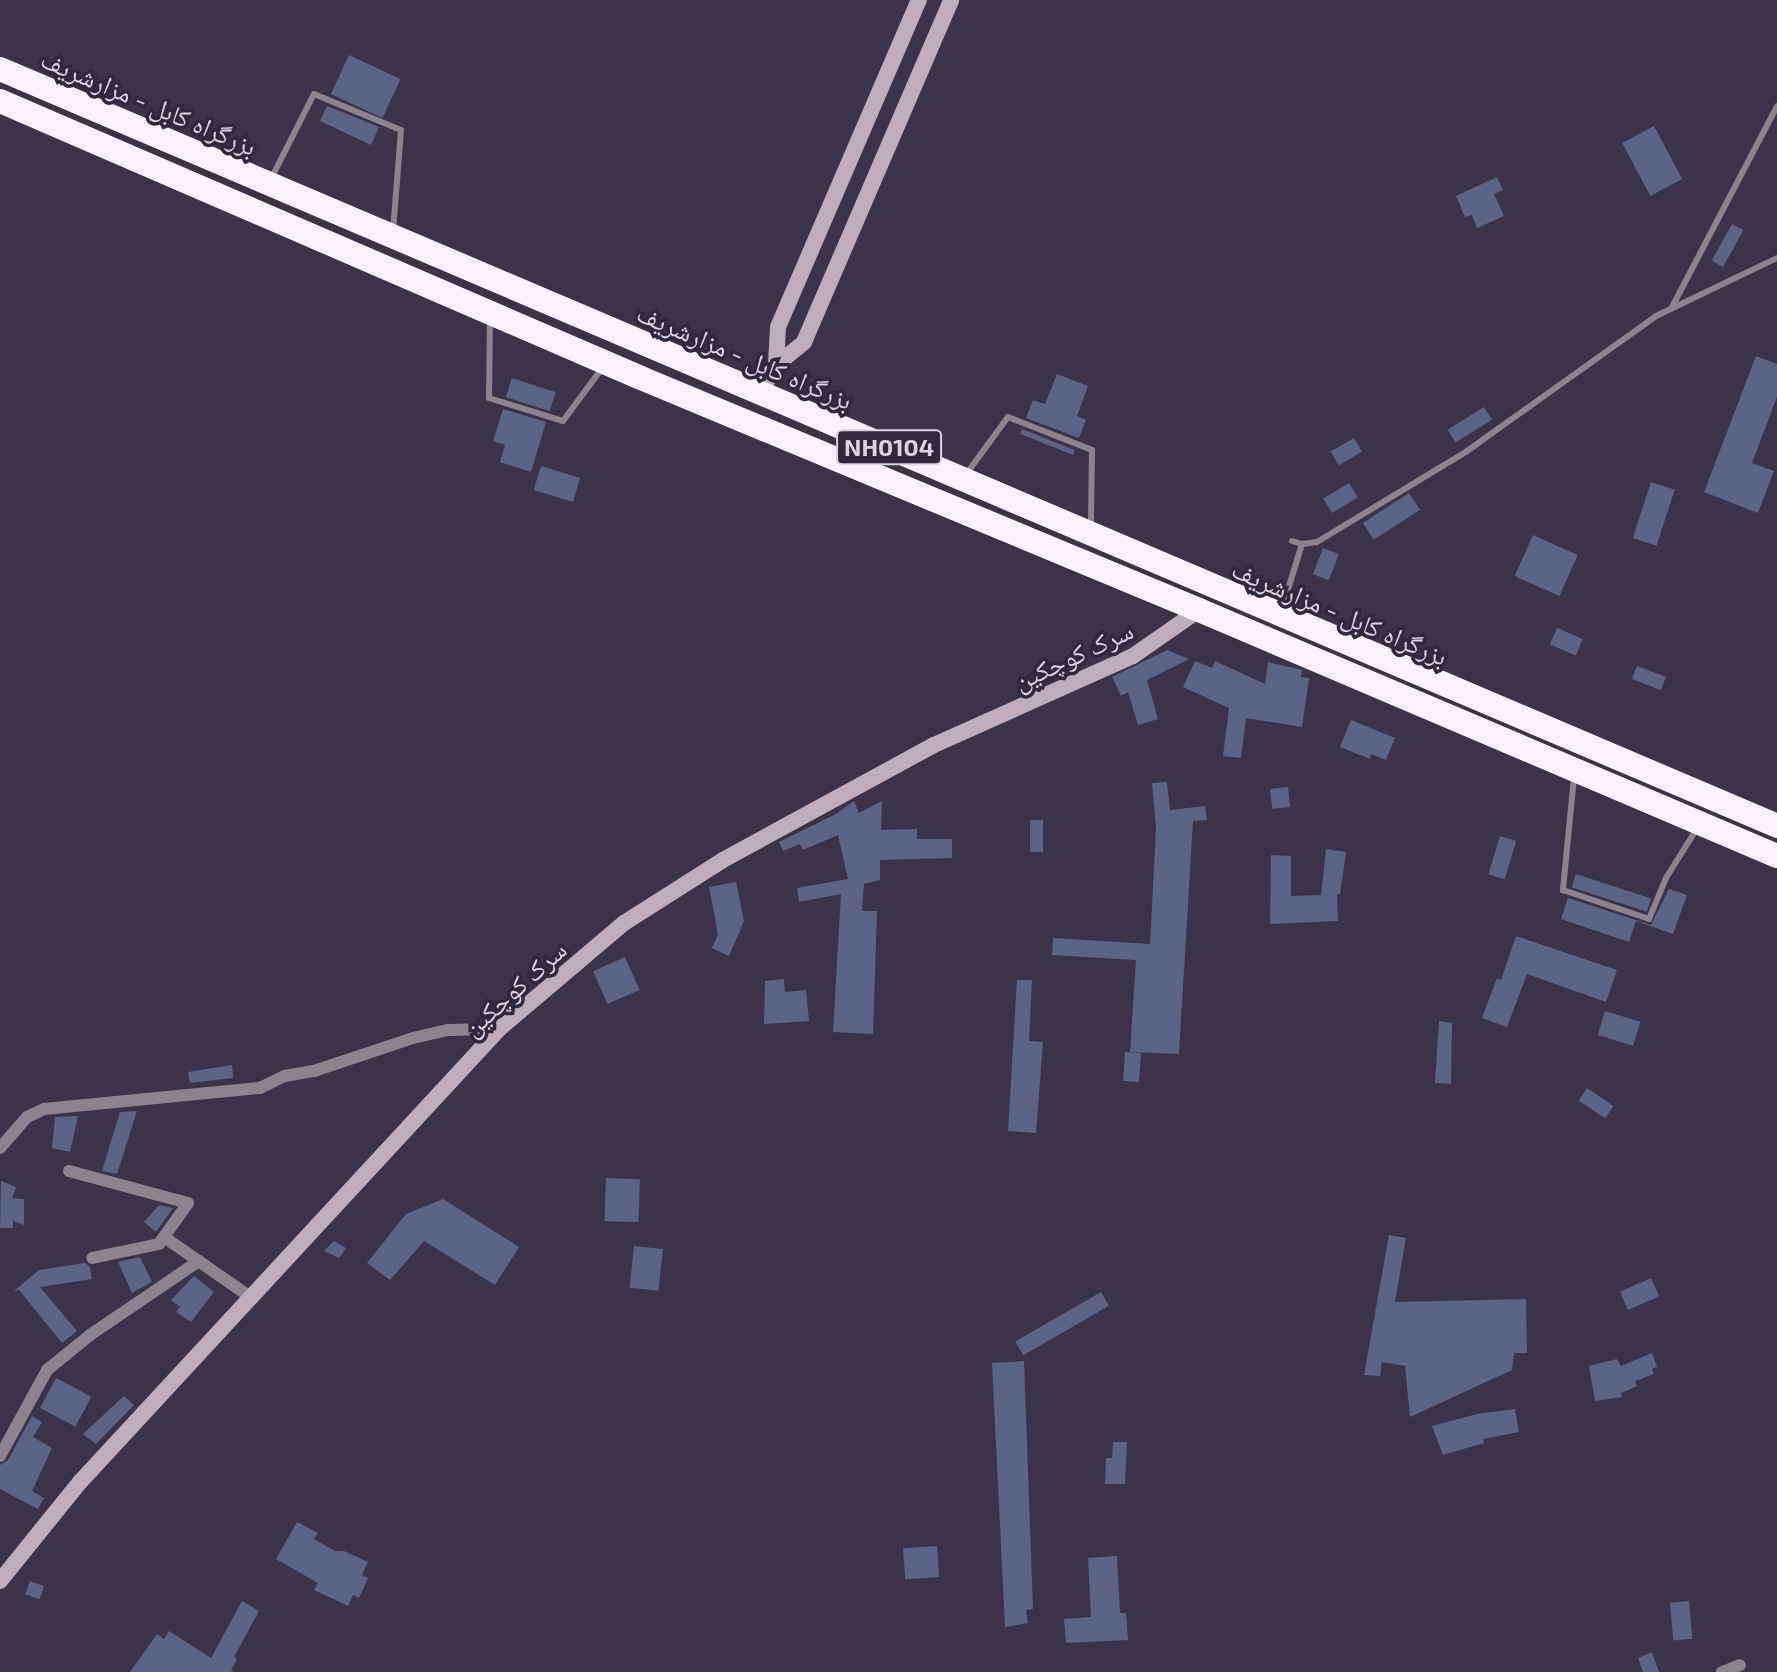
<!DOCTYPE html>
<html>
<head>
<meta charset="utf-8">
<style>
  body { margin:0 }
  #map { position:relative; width:1777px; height:1672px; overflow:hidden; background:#3a334a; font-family:"Exo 2","Noto Naskh Arabic",sans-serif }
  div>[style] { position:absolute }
  .building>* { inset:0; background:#5b6484; transform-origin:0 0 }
  .lane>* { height:6px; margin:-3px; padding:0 3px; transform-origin:3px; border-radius:3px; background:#8d838d }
  .street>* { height:12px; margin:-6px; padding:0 6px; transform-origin:6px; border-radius:6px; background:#8d838d }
  .secondary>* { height:16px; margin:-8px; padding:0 8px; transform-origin:8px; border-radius:8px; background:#bdadbd }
  .highway>* { height:24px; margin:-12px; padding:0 12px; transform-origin:12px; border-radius:12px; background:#feeffe }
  span { translate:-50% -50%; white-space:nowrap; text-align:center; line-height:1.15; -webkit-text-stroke:7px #30283f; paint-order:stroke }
  .shield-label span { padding:2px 6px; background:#30283f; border:2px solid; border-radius:6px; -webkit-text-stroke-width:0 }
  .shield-label { font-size:24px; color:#d8d4e3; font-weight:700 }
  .street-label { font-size:26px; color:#d8d4e3 }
</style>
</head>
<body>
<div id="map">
  <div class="building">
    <i style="left:349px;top:55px;width:57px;height:43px;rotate:25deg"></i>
    <i style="clip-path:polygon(327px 106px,379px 127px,371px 145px,320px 121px)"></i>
    <i style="left:1654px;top:126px;width:60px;height:36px;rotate:62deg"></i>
    <i style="clip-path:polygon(1497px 177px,1503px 190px,1494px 194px,1504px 216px,1477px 228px,1472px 215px,1465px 217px,1456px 196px)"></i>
    <i style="left:1732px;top:224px;width:13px;height:42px;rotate:29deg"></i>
    <i style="clip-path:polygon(1756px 356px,1777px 364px,1777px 397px,1752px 463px,1774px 471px,1758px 513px,1704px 492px)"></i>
    <i style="clip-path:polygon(1057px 374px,1088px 386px,1077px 416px,1086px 420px,1079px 438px,1026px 418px,1033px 400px,1045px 404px)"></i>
    <i style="left:512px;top:378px;width:46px;height:20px;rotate:18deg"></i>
    <i style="left:1484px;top:407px;width:15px;height:43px;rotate:58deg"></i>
    <i style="clip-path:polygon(503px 409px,546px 422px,531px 472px,500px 462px,505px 445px,493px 441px)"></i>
    <i style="left:1022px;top:429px;width:57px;height:5px;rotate:22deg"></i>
    <i style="left:1354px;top:438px;width:16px;height:27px;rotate:60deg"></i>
    <i style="left:541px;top:466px;width:41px;height:25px;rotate:17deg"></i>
    <i style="left:1651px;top:482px;width:25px;height:59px;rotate:18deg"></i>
    <i style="left:1349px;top:483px;width:17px;height:30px;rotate:59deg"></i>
    <i style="left:1409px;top:493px;width:20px;height:55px;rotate:57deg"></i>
    <i style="left:1533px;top:535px;width:49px;height:45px;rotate:24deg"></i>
    <i style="left:1323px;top:548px;width:17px;height:28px;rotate:21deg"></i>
    <i style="left:1557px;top:628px;width:28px;height:18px;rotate:23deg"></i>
    <i style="clip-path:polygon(1167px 650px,1189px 659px,1147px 680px,1158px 719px,1138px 725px,1128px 692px,1121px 696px,1112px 677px)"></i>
    <i style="clip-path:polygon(1195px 661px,1212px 668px,1215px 661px,1265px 684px,1268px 662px,1302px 670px,1301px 677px,1309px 678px,1302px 727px,1246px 718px,1241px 758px,1223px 756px,1229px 708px,1183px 687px)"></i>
    <i style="left:1637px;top:666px;width:31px;height:14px;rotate:21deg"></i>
    <i style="clip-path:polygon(1351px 720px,1395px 738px,1386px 760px,1371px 754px,1370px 759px,1340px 747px)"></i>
    <i style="clip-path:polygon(1167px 782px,1170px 810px,1205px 806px,1207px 820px,1193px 821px,1179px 1054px,1130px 1052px,1136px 960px,1052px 955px,1053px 938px,1150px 944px,1156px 829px,1152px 783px)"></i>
    <i style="left:1288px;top:787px;width:20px;height:18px;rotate:84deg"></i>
    <i style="clip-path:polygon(854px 801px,859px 813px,882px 801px,881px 830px,917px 829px,917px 839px,952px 839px,952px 858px,880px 860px,880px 880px,864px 884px,862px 911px,877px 911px,873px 1034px,833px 1032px,841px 894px,799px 902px,797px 888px,848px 879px,838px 835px,803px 850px,800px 844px,783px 851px,779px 842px,836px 814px)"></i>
    <i style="left:1030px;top:820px;width:13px;height:32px"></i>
    <i style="left:1500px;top:836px;width:17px;height:40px;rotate:17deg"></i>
    <i style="clip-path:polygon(1326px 849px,1346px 852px,1340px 894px,1337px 894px,1338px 921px,1270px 924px,1271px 855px,1291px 856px,1291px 896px,1321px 895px)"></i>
    <i style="left:1576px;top:874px;width:79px;height:14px;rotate:18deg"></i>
    <i style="clip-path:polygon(736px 882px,744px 921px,729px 956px,712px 948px,718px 934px,709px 887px)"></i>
    <i style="clip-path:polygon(1669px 889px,1687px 895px,1673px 934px,1636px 921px,1629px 942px,1561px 919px,1568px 898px,1651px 925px)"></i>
    <i style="clip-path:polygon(1516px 936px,1617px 970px,1606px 1002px,1527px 974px,1507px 1027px,1482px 1018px,1497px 978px,1501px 980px)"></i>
    <i style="left:625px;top:957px;width:36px;height:35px;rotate:66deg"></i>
    <i style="clip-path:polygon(784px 979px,785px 992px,806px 990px,809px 1021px,764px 1024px,765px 981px)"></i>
    <i style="clip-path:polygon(1017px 980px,1032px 980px,1029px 1041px,1043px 1042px,1036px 1133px,1008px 1131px)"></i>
    <i style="left:1605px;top:1011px;width:37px;height:25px;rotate:17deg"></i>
    <i style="clip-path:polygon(1439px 1021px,1452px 1023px,1451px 1084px,1435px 1083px)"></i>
    <i style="left:1125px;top:1052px;width:16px;height:29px;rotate:4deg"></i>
    <i style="clip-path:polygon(232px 1065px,233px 1078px,190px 1083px,188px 1072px)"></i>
    <i style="left:1587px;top:1088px;width:32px;height:15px;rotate:34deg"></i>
    <i style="clip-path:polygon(137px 1111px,117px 1174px,102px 1171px,120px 1112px)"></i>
    <i style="clip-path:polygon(78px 1116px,70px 1152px,52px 1148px,55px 1117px)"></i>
    <i style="left:606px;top:1178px;width:34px;height:43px;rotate:2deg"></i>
    <i style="clip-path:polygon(1px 1181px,16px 1187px,12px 1198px,24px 1199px,24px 1225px,13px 1221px,13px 1228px,0 1228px)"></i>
    <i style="clip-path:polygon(443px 1199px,519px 1247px,495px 1285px,424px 1241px,390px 1280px,367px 1263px,406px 1214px)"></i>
    <i style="clip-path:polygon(159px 1205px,173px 1208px,156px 1232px,144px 1222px)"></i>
    <i style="clip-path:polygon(1389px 1235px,1406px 1238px,1395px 1302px,1526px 1299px,1527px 1353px,1514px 1353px,1512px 1370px,1410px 1417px,1405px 1366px,1382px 1362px,1380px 1376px,1364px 1375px)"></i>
    <i style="clip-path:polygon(334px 1241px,346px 1248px,339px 1258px,324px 1251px)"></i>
    <i style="left:634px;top:1246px;width:29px;height:42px;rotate:6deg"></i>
    <i style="clip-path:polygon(140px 1257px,152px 1282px,132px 1293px,118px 1262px)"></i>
    <i style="clip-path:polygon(85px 1263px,90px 1267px,92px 1279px,40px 1287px,77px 1331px,62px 1343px,19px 1290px,14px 1291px,39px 1270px)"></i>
    <i style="clip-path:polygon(194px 1276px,214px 1292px,191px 1322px,176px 1312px,180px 1307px,171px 1300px)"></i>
    <i style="left:1651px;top:1278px;width:20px;height:34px;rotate:66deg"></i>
    <i style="left:1101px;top:1292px;width:16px;height:99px;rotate:60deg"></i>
    <i style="clip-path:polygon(1652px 1353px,1657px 1367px,1652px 1369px,1654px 1374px,1635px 1381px,1637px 1386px,1621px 1393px,1622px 1397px,1595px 1401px,1589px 1366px,1617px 1359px,1621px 1366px)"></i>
    <i style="clip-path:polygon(1024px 1361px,1033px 1609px,1026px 1610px,1028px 1623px,1005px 1627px,992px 1363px)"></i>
    <i style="left:56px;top:1378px;width:40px;height:34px;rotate:28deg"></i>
    <i style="clip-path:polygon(124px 1396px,134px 1405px,96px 1444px,83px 1434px)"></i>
    <i style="clip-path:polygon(1515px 1409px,1519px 1432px,1483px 1439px,1484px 1443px,1443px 1455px,1432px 1426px,1477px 1414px)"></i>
    <i style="clip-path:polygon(32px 1416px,42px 1422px,33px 1437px,52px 1448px,32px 1491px,44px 1498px,38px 1509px,0 1489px,0 1465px,8px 1460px)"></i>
    <i style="clip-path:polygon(1113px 1442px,1127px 1442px,1125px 1484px,1105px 1484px,1106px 1458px,1112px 1458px)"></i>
    <i style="clip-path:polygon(297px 1522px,318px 1533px,314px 1539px,335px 1551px,344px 1551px,368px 1562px,362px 1575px,368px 1578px,359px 1598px,353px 1595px,348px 1606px,314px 1590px,318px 1583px,276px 1559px)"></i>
    <i style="left:937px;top:1546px;width:31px;height:34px;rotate:86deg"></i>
    <i style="clip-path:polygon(1117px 1556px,1120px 1613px,1126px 1613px,1128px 1640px,1066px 1643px,1064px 1619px,1091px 1617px,1088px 1558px)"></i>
    <i style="left:30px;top:1581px;width:15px;height:14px;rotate:20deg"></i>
    <i style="clip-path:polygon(242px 1601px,259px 1611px,234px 1657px,237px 1659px,231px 1670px,234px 1672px,130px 1672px,157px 1634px,164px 1639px,169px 1631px,211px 1658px)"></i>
    <i style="left:1689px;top:1601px;width:38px;height:19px;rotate:85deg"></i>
    <i style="clip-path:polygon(1652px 1652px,1659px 1672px,1643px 1672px,1638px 1658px)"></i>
  </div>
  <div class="lane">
    <i style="left:272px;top:177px;width:93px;rotate:-63.2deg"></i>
    <i style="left:314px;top:94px;width:94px;rotate:22.5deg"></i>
    <i style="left:401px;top:130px;width:102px;rotate:94.5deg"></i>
    <i style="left:1671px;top:309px;width:229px;rotate:-62.4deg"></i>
    <i style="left:490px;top:317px;width:81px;rotate:90.7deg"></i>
    <i style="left:489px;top:398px;width:77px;rotate:17.3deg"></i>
    <i style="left:563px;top:421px;width:67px;rotate:-53.5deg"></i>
    <i style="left:967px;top:473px;width:69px;rotate:-53.8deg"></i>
    <i style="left:1008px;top:417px;width:90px;rotate:21.4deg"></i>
    <i style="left:1092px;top:450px;width:76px;rotate:90.8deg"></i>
    <i style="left:1292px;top:541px;width:10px;rotate:17deg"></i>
    <i style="left:1302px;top:544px;width:15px;rotate:-8deg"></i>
    <i style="left:1317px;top:542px;width:175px;rotate:-31.2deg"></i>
    <i style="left:1467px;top:451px;width:232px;rotate:-35.5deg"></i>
    <i style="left:1656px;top:316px;width:134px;rotate:-25.6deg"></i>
    <i style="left:1282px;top:609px;width:68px;rotate:-72.9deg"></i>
    <i style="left:1574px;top:777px;width:114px;rotate:95.6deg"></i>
    <i style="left:1563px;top:890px;width:91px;rotate:18.6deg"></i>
    <i style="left:1649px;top:919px;width:44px;rotate:-67.5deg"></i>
    <i style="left:1666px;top:878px;width:57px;rotate:-58deg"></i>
  </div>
  <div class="street">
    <i style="left:0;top:1148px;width:41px;rotate:-48.9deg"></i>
    <i style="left:27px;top:1117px;width:19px;rotate:-25deg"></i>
    <i style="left:44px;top:1109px;width:217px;rotate:-5.6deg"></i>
    <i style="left:260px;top:1088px;width:28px;rotate:-26deg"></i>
    <i style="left:285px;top:1076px;width:29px;rotate:-10deg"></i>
    <i style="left:314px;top:1071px;width:104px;rotate:-18.4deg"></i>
    <i style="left:413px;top:1038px;width:36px;rotate:-13deg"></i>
    <i style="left:448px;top:1030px;width:51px;rotate:-1.1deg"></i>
    <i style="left:69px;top:1171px;width:123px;rotate:15.1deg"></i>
    <i style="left:188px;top:1203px;width:50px;rotate:125.3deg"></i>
    <i style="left:159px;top:1244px;width:68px;rotate:168.2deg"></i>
    <i style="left:164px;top:1237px;width:103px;rotate:34.8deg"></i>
    <i style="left:0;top:1456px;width:98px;rotate:-61.3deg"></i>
    <i style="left:47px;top:1370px;width:55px;rotate:-39.1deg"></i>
    <i style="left:90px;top:1335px;width:132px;rotate:-34.2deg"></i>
    <i style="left:1722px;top:1672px;width:19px;rotate:-21deg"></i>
  </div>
  <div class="secondary">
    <i style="left:776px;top:365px;width:38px;rotate:-87deg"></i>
    <i style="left:778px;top:327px;width:356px;rotate:-66.7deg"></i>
    <i style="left:760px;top:393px;width:32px;rotate:-60deg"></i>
    <i style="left:776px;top:365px;width:36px;rotate:-39deg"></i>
    <i style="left:804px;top:342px;width:372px;rotate:-66.7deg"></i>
    <i style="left:0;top:1581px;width:127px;rotate:-51.1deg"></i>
    <i style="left:80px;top:1482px;width:617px;rotate:-47.23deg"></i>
    <i style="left:499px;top:1029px;width:164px;rotate:-40.3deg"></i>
    <i style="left:624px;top:923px;width:117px;rotate:-32.5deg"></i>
    <i style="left:723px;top:860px;width:240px;rotate:-28.6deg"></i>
    <i style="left:934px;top:745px;width:218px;rotate:-24.1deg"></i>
    <i style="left:1133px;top:656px;width:80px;rotate:-34.9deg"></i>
  </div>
  <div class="highway">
    <i style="left:0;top:69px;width:1932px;rotate:23.07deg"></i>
    <i style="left:0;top:101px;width:698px;rotate:23.37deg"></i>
    <i style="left:641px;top:378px;width:604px;rotate:22.58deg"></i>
    <i style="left:1199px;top:610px;width:628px;rotate:23.05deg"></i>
  </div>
  <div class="shield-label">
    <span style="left:889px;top:447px">NH0104</span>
  </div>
  <div class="street-label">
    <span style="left:149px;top:102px;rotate:23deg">بزرگراه کابل - مزارشریف</span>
    <span style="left:745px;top:356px;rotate:23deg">بزرگراه کابل - مزارشریف</span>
    <span style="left:1340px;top:612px;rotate:23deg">بزرگراه کابل - مزارشریف</span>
    <span style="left:1073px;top:655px;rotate:-25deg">سرک کوچکین</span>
    <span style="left:514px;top:988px;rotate:-42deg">سرک کوچکین</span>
  </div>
</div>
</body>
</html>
